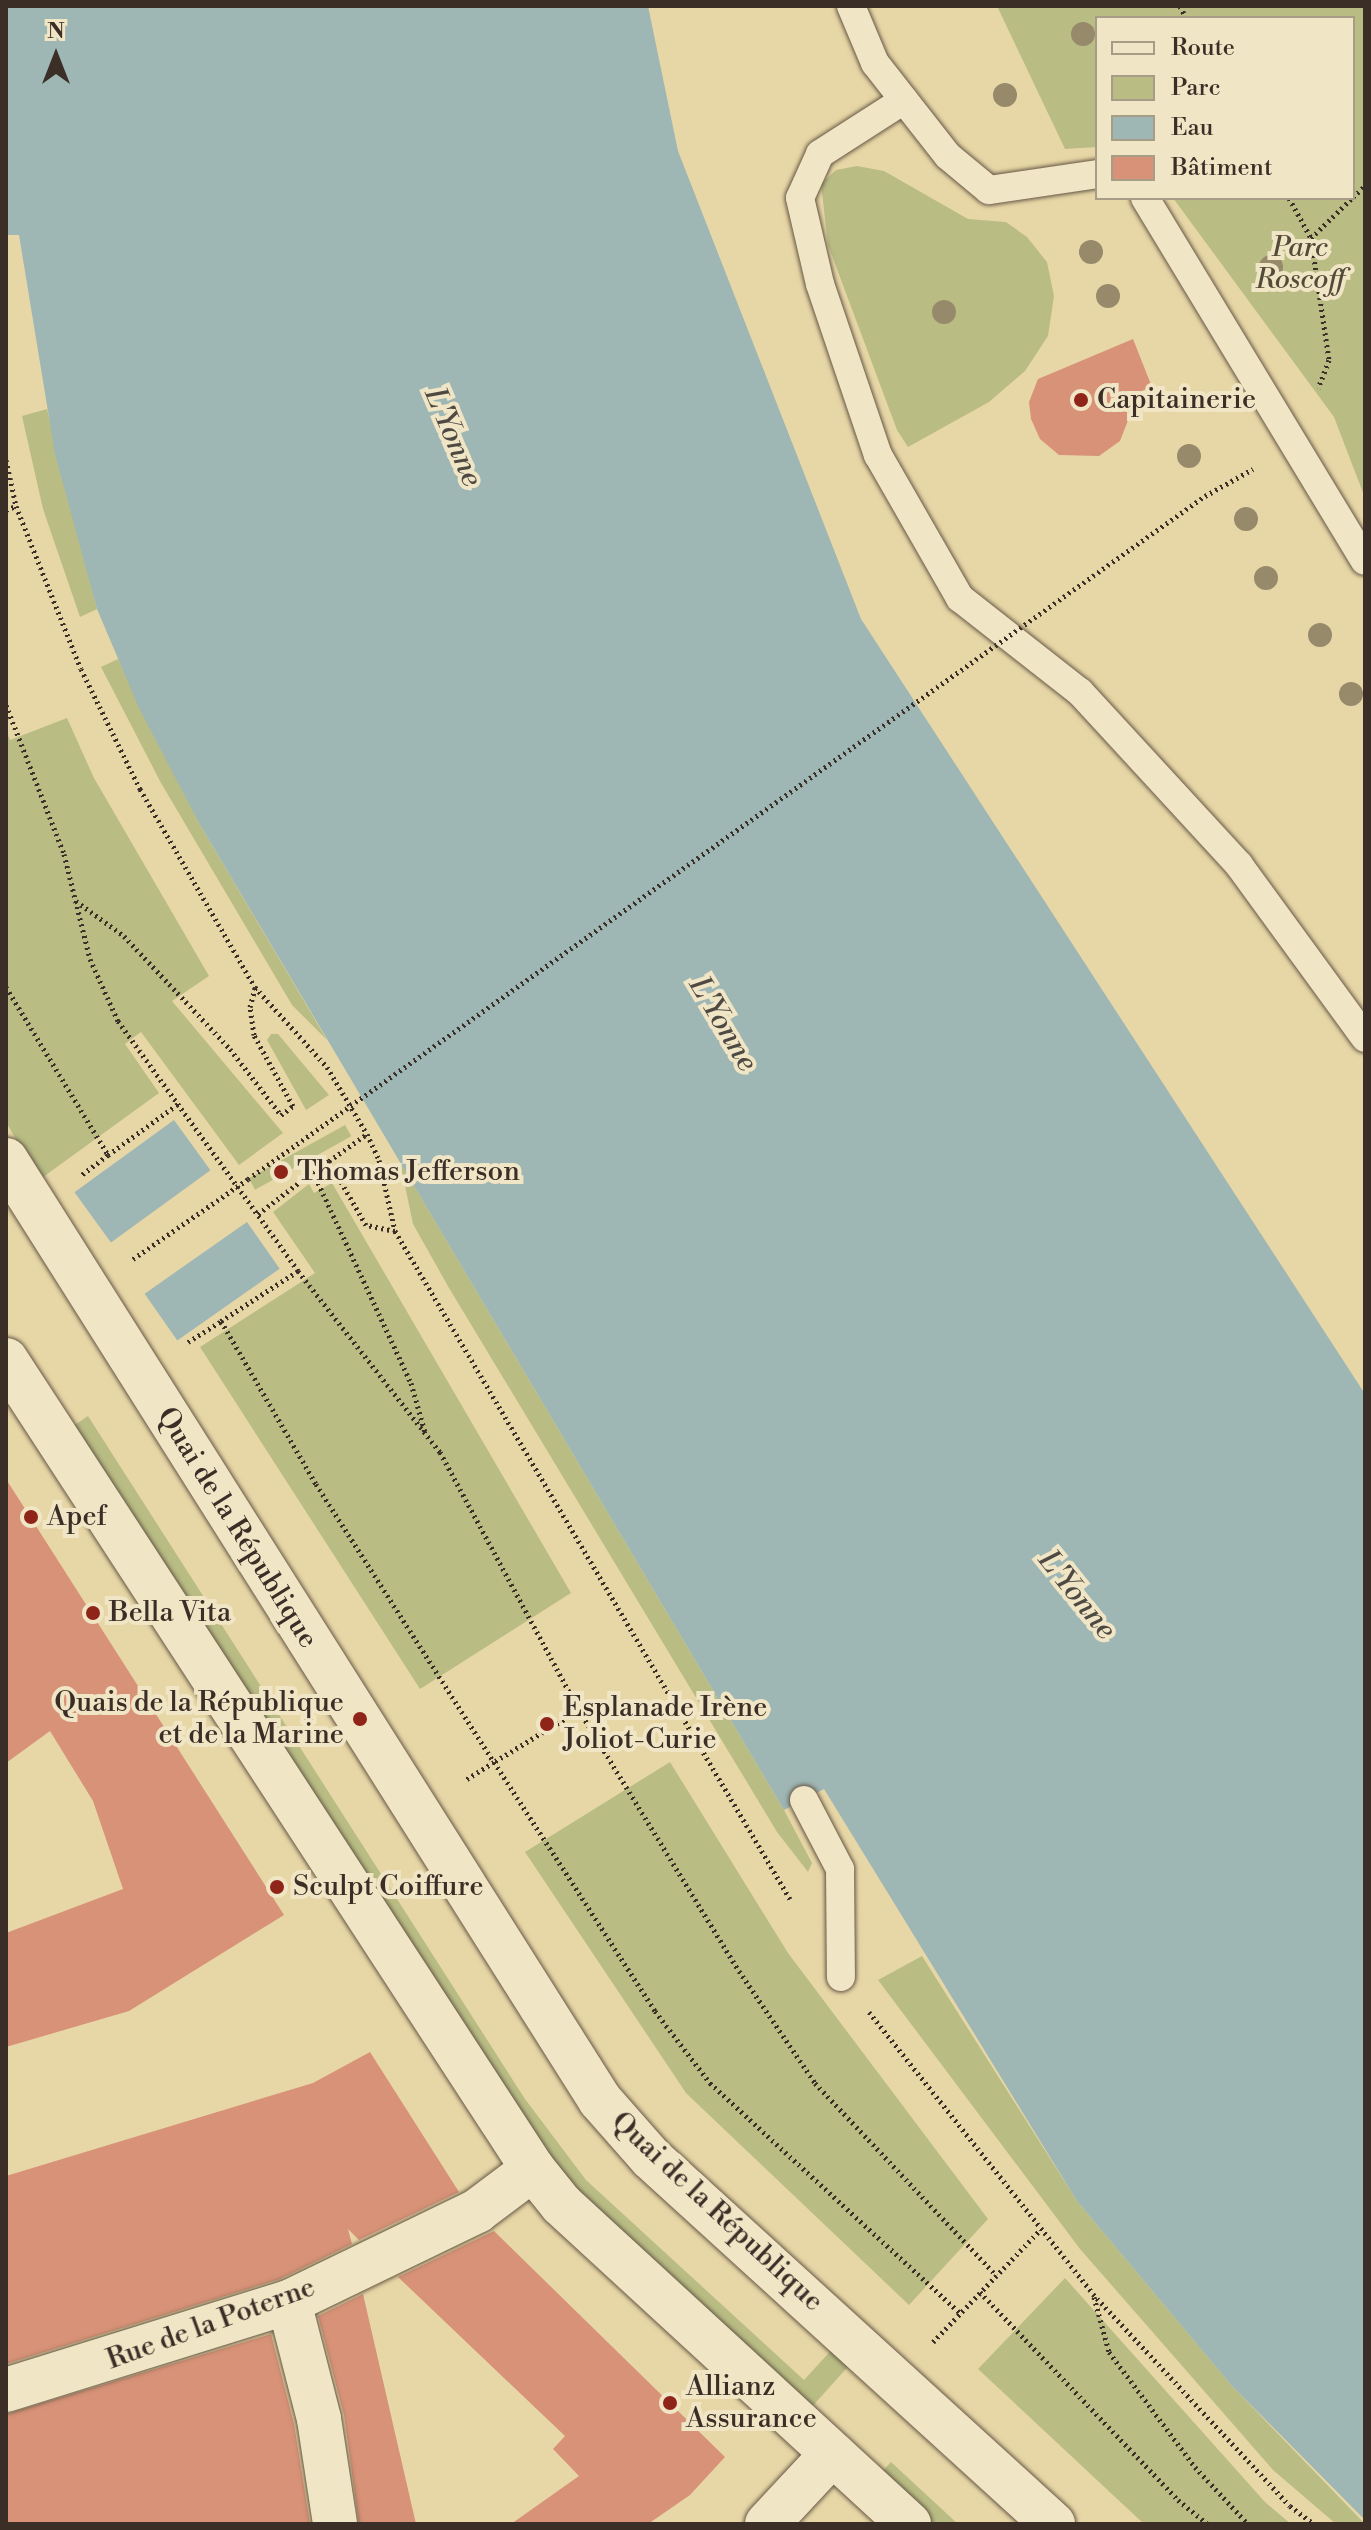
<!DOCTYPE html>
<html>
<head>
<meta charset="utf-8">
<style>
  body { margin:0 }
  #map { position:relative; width:1371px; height:2530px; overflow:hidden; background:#e8d7a6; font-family:"Libre Bodoni",serif }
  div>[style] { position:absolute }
  .green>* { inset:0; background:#b9bd84; transform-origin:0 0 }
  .water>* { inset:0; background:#9eb6b4; transform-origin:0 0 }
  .building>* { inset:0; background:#d79277 }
  .path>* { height:5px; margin-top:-2.5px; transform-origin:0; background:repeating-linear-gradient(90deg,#3a2e27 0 2px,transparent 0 6px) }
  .roads { filter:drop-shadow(0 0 2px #665847) drop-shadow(0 0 2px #665847) }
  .lane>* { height:28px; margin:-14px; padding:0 14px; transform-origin:14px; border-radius:14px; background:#f0e5c5 }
  .street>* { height:44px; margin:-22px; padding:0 22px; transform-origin:22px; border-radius:22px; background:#f0e5c5 }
  .path-bridge>* { height:5px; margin-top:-2.5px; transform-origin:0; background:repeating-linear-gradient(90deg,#3a2e27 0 2px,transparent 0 6px) }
  .trees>* { width:24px; height:24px; margin:-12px; border-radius:50%; background:#968a6b }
  .dots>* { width:22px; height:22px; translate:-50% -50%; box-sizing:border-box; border:4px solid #f0e5c5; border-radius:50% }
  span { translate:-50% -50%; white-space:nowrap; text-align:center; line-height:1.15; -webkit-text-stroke:8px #f0e5c5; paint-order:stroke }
  .park-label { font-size:28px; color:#534b3a; font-style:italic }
  .poi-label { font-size:28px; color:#3a2e27 }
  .left { translate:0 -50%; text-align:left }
  .right { translate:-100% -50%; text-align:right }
  .street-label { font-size:28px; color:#3a2e27 }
  .water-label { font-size:30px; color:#4e4943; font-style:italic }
  .frame { position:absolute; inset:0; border:8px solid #3a2e27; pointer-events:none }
  .legend { position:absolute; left:1095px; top:16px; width:260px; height:184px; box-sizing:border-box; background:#f0e5c5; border:2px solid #a79c86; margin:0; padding:10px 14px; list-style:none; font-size:24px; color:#3a2e27 }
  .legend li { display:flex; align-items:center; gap:16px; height:40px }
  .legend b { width:40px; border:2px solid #a79c86 }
  .north { position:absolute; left:16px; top:16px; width:80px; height:80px; -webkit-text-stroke:6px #f0e5c5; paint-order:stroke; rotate:0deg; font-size:22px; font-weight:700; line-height:32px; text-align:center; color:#3a2e27 }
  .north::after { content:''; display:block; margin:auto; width:28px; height:36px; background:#3a2e27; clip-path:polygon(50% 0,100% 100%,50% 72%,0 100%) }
</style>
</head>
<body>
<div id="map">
  <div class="green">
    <i style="clip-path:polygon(997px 6px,1365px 6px,1365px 498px,1334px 417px,1173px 198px,1353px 198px,1353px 18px,1097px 18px,1097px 147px,1065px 149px)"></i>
    <i style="clip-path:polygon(857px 166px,884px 171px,968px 219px,1006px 222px,1027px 237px,1047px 262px,1054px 296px,1048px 336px,1025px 371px,989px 402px,908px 447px,897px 430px,828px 245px,821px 184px,836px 170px)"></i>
    <i style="clip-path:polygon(47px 409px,97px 609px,80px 617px,43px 509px,22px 416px)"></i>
    <i style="clip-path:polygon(118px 659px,199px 823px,327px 1040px,292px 1005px,161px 783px,101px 667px)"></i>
    <i style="clip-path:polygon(67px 718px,94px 778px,209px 976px,172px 1001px,283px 1133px,239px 1165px,141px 1032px,125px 1044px,159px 1093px,39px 1180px,6px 1122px,6px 731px,10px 740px)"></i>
    <i style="clip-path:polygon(271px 1034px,278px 1034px,329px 1095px,306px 1110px,267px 1040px)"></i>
    <i style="left:345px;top:1125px;width:13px;height:110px;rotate:61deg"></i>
    <i style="clip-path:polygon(400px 1162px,784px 1810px,812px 1863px,808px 1872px,777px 1832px,449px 1288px,413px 1224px)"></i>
    <i style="clip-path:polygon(332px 1183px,571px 1593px,420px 1689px,200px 1347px,315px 1273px,273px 1212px,309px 1184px,314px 1193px)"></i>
    <i style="clip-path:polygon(88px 1416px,525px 2099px,586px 2180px,804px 2380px,837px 2344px,854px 2360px,809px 2410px,573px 2192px,73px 1426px)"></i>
    <i style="clip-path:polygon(670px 1762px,788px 1953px,988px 2219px,909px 2305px,686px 2093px,525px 1852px)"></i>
    <i style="clip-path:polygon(922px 1956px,1077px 2201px,1232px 2386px,1365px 2524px,1336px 2524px,1273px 2470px,1080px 2249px,878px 1980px)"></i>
    <i style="clip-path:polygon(1065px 2278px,1265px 2502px,1291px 2524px,1144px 2524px,978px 2369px)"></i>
    <i style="clip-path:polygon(891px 2462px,958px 2524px,930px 2524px,878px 2476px)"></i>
  </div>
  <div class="water">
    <i style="clip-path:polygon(6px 6px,648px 6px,678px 151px,861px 619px,1365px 1394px,1365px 2520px,1232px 2386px,1077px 2201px,824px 1789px,784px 1810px,199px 823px,139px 708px,97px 609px,55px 454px,19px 235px,6px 235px)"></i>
    <i style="left:174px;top:1120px;width:62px;height:123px;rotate:54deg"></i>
    <i style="left:247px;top:1222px;width:57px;height:125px;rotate:55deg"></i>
  </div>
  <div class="building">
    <i style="clip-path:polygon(1133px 339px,1152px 387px,1139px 392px,1120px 441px,1099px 456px,1059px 455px,1040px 439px,1031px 419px,1029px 402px,1038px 379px)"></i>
    <i style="clip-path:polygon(6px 1479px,284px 1915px,129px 2011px,6px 2047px,6px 1933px,123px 1889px,93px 1801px,50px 1731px,6px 1763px)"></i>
    <i style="clip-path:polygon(370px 2052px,459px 2192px,359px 2240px,348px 2229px,352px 2244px,280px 2279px,6px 2364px,6px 2176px,313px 2083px)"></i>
    <i style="clip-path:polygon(494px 2231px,725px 2457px,690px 2495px,648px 2524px,511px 2524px,579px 2476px,553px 2449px,565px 2436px,398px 2277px)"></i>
    <i style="clip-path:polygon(363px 2294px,416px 2524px,359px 2524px,344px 2415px,318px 2316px)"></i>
    <i style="clip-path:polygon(271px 2334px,294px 2424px,310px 2524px,6px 2524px,6px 2414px)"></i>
  </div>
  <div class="path">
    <i style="left:1180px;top:6px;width:13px;rotate:63deg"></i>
    <i style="left:1353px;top:197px;width:16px;rotate:-43deg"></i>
    <i style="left:1289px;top:198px;width:46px;rotate:61.2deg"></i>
    <i style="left:1311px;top:238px;width:123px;rotate:81.6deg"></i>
    <i style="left:1329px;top:360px;width:30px;rotate:111deg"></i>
    <i style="left:1311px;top:238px;width:57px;rotate:-44.3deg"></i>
    <i style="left:6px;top:460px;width:47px;rotate:77.7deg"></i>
    <i style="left:16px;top:506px;width:175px;rotate:68.3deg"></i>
    <i style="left:81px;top:669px;width:134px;rotate:63.8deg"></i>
    <i style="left:140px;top:789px;width:229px;rotate:59.9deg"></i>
    <i style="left:255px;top:987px;width:108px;rotate:48deg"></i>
    <i style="left:327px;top:1067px;width:78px;rotate:59.2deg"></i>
    <i style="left:367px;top:1134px;width:29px;rotate:65deg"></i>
    <i style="left:379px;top:1160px;width:73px;rotate:77.3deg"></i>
    <i style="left:395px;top:1231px;width:776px;rotate:59.4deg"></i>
    <i style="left:1205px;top:496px;width:55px;rotate:-29.4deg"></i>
    <i style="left:6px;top:510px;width:11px;rotate:-22deg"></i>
    <i style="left:6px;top:705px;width:160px;rotate:68.7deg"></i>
    <i style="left:64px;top:854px;width:108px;rotate:76.1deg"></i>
    <i style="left:90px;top:959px;width:68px;rotate:65.7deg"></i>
    <i style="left:118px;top:1021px;width:308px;rotate:54.2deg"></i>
    <i style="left:298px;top:1271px;width:230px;rotate:51.9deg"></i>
    <i style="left:440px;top:1452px;width:293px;rotate:61.7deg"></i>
    <i style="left:579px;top:1710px;width:306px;rotate:58.5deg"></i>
    <i style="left:739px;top:1971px;width:135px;rotate:55.8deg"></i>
    <i style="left:815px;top:2083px;width:264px;rotate:46.7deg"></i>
    <i style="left:76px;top:901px;width:59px;rotate:36.1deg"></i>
    <i style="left:124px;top:936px;width:155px;rotate:46.8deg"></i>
    <i style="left:230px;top:1049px;width:83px;rotate:52.3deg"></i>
    <i style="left:281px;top:1115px;width:15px;rotate:-37deg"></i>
    <i style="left:293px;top:1106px;width:81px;rotate:-118.8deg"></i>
    <i style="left:254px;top:1035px;width:28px;rotate:-98deg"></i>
    <i style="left:250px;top:1007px;width:20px;rotate:-75deg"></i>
    <i style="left:6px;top:987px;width:197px;rotate:58.7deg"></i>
    <i style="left:108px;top:1155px;width:34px;rotate:143deg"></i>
    <i style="left:108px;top:1155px;width:87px;rotate:-36.1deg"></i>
    <i style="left:329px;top:1161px;width:47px;rotate:-35.4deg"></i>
    <i style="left:258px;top:1214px;width:69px;rotate:-37.4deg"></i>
    <i style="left:395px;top:1231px;width:30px;rotate:-168deg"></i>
    <i style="left:366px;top:1225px;width:74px;rotate:-120deg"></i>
    <i style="left:329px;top:1161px;width:19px;rotate:145deg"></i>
    <i style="left:313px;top:1172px;width:233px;rotate:65.1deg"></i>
    <i style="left:411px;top:1383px;width:51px;rotate:74.1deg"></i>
    <i style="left:133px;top:1259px;width:140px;rotate:-34.8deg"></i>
    <i style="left:298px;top:1271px;width:92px;rotate:147deg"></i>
    <i style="left:221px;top:1321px;width:189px;rotate:59.8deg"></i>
    <i style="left:316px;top:1484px;width:330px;rotate:57.4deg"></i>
    <i style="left:494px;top:1762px;width:34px;rotate:148deg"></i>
    <i style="left:188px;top:1342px;width:39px;rotate:-32deg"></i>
    <i style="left:579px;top:1710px;width:100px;rotate:148.5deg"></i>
    <i style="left:494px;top:1762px;width:297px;rotate:57.1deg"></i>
    <i style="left:655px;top:2011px;width:91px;rotate:52.6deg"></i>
    <i style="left:710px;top:2083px;width:340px;rotate:42.6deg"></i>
    <i style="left:869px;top:2012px;width:360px;rotate:51.5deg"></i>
    <i style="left:1093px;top:2294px;width:289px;rotate:47.1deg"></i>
    <i style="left:1290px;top:2506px;width:30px;rotate:37deg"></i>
    <i style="left:980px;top:2292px;width:287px;rotate:46.4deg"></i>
    <i style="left:1178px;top:2500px;width:38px;rotate:39deg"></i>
    <i style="left:1094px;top:2297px;width:57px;rotate:74.7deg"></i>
    <i style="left:1109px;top:2352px;width:144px;rotate:53.2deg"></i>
    <i style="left:1195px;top:2467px;width:78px;rotate:47.1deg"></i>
    <i style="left:933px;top:2342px;width:155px;rotate:-46.3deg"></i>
  </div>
  <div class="roads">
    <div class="lane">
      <i style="left:851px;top:6px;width:62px;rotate:67.2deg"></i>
      <i style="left:875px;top:63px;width:118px;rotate:51.9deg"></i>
      <i style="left:948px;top:156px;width:53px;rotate:39.7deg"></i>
      <i style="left:989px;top:190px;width:109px;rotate:-8.4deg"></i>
      <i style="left:904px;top:100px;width:100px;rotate:147.3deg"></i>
      <i style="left:820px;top:154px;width:48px;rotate:114.4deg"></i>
      <i style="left:800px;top:198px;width:88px;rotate:76.9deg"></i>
      <i style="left:820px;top:284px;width:181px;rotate:71.3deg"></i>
      <i style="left:878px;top:455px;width:165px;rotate:60.2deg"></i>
      <i style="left:960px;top:598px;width:152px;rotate:38.1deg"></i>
      <i style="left:1080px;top:692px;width:235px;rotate:47.4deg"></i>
      <i style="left:1239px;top:865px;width:214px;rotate:53.9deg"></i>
      <i style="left:1145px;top:198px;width:424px;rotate:58.8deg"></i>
      <i style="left:804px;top:1800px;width:78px;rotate:62.4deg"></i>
      <i style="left:840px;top:1869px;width:108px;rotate:89.5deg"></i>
    </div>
    <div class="street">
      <i style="left:6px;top:1160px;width:1112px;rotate:57.71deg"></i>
      <i style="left:600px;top:2100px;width:77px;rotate:48.7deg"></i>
      <i style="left:651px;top:2158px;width:544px;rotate:42.32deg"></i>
      <i style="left:6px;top:1360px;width:966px;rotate:56.92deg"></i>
      <i style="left:533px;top:2169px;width:45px;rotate:51.3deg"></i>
      <i style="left:561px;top:2204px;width:473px;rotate:42.6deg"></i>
      <i style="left:289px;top:2302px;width:121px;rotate:75.6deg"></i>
      <i style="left:319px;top:2419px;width:106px;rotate:81.3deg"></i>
      <i style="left:6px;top:2390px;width:296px;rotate:-17.3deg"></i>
      <i style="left:289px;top:2302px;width:209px;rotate:-25.8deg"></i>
      <i style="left:477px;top:2211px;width:70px;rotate:-36.9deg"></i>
      <i style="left:767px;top:2524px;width:96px;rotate:-47.1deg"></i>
    </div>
  </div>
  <div class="path-bridge">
    <i style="left:248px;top:1179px;width:1176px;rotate:-35.52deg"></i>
  </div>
  <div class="trees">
    <i style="left:1083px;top:34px"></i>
    <i style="left:1005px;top:95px"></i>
    <i style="left:1091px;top:252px"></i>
    <i style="left:1271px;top:267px"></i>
    <i style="left:1108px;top:296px"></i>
    <i style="left:944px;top:312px"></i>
    <i style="left:1189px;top:456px"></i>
    <i style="left:1246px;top:519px"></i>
    <i style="left:1266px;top:578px"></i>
    <i style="left:1320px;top:635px"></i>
    <i style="left:1351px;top:694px"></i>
  </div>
  <div class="dots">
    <i style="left:1081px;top:400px;background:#8f2418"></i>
    <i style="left:281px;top:1172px;background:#8f2418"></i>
    <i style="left:31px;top:1517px;background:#8f2418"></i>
    <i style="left:93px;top:1613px;background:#8f2418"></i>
    <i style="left:360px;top:1719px;background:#8f2418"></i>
    <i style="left:547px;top:1724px;background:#8f2418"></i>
    <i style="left:277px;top:1887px;background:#8f2418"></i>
    <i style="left:670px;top:2403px;background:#8f2418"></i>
  </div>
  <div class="park-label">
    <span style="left:1300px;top:264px">Parc<br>Roscoff</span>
  </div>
  <div class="poi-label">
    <span class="left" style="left:1097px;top:400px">Capitainerie</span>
    <span class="left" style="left:297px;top:1172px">Thomas Jefferson</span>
    <span class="left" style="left:47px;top:1517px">Apef</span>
    <span class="left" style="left:109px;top:1613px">Bella Vita</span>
    <span class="right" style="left:344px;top:1719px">Quais de la République<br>et de la Marine</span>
    <span class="left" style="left:563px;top:1724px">Esplanade Irène<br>Joliot-Curie</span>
    <span class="left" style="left:293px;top:1887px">Sculpt Coiffure</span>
    <span class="left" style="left:686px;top:2403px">Allianz<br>Assurance</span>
  </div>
  <div class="street-label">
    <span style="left:237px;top:1528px;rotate:58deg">Quai de la République</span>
    <span style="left:717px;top:2212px;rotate:43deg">Quai de la République</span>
    <span style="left:211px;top:2324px;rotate:-20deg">Rue de la Poterne</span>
  </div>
  <div class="water-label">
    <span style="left:453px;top:437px;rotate:67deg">L'Yonne</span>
    <span style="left:723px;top:1024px;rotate:59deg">L'Yonne</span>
    <span style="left:1077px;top:1595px;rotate:51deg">L'Yonne</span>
  </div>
  <div class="frame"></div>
  <ul class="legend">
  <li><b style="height:10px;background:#f0e5c5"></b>Route</li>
  <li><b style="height:22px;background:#b9bd84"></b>Parc</li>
  <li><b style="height:22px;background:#9eb6b4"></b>Eau</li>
  <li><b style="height:22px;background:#d79277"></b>Bâtiment</li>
  </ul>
  <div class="north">N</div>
</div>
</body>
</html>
